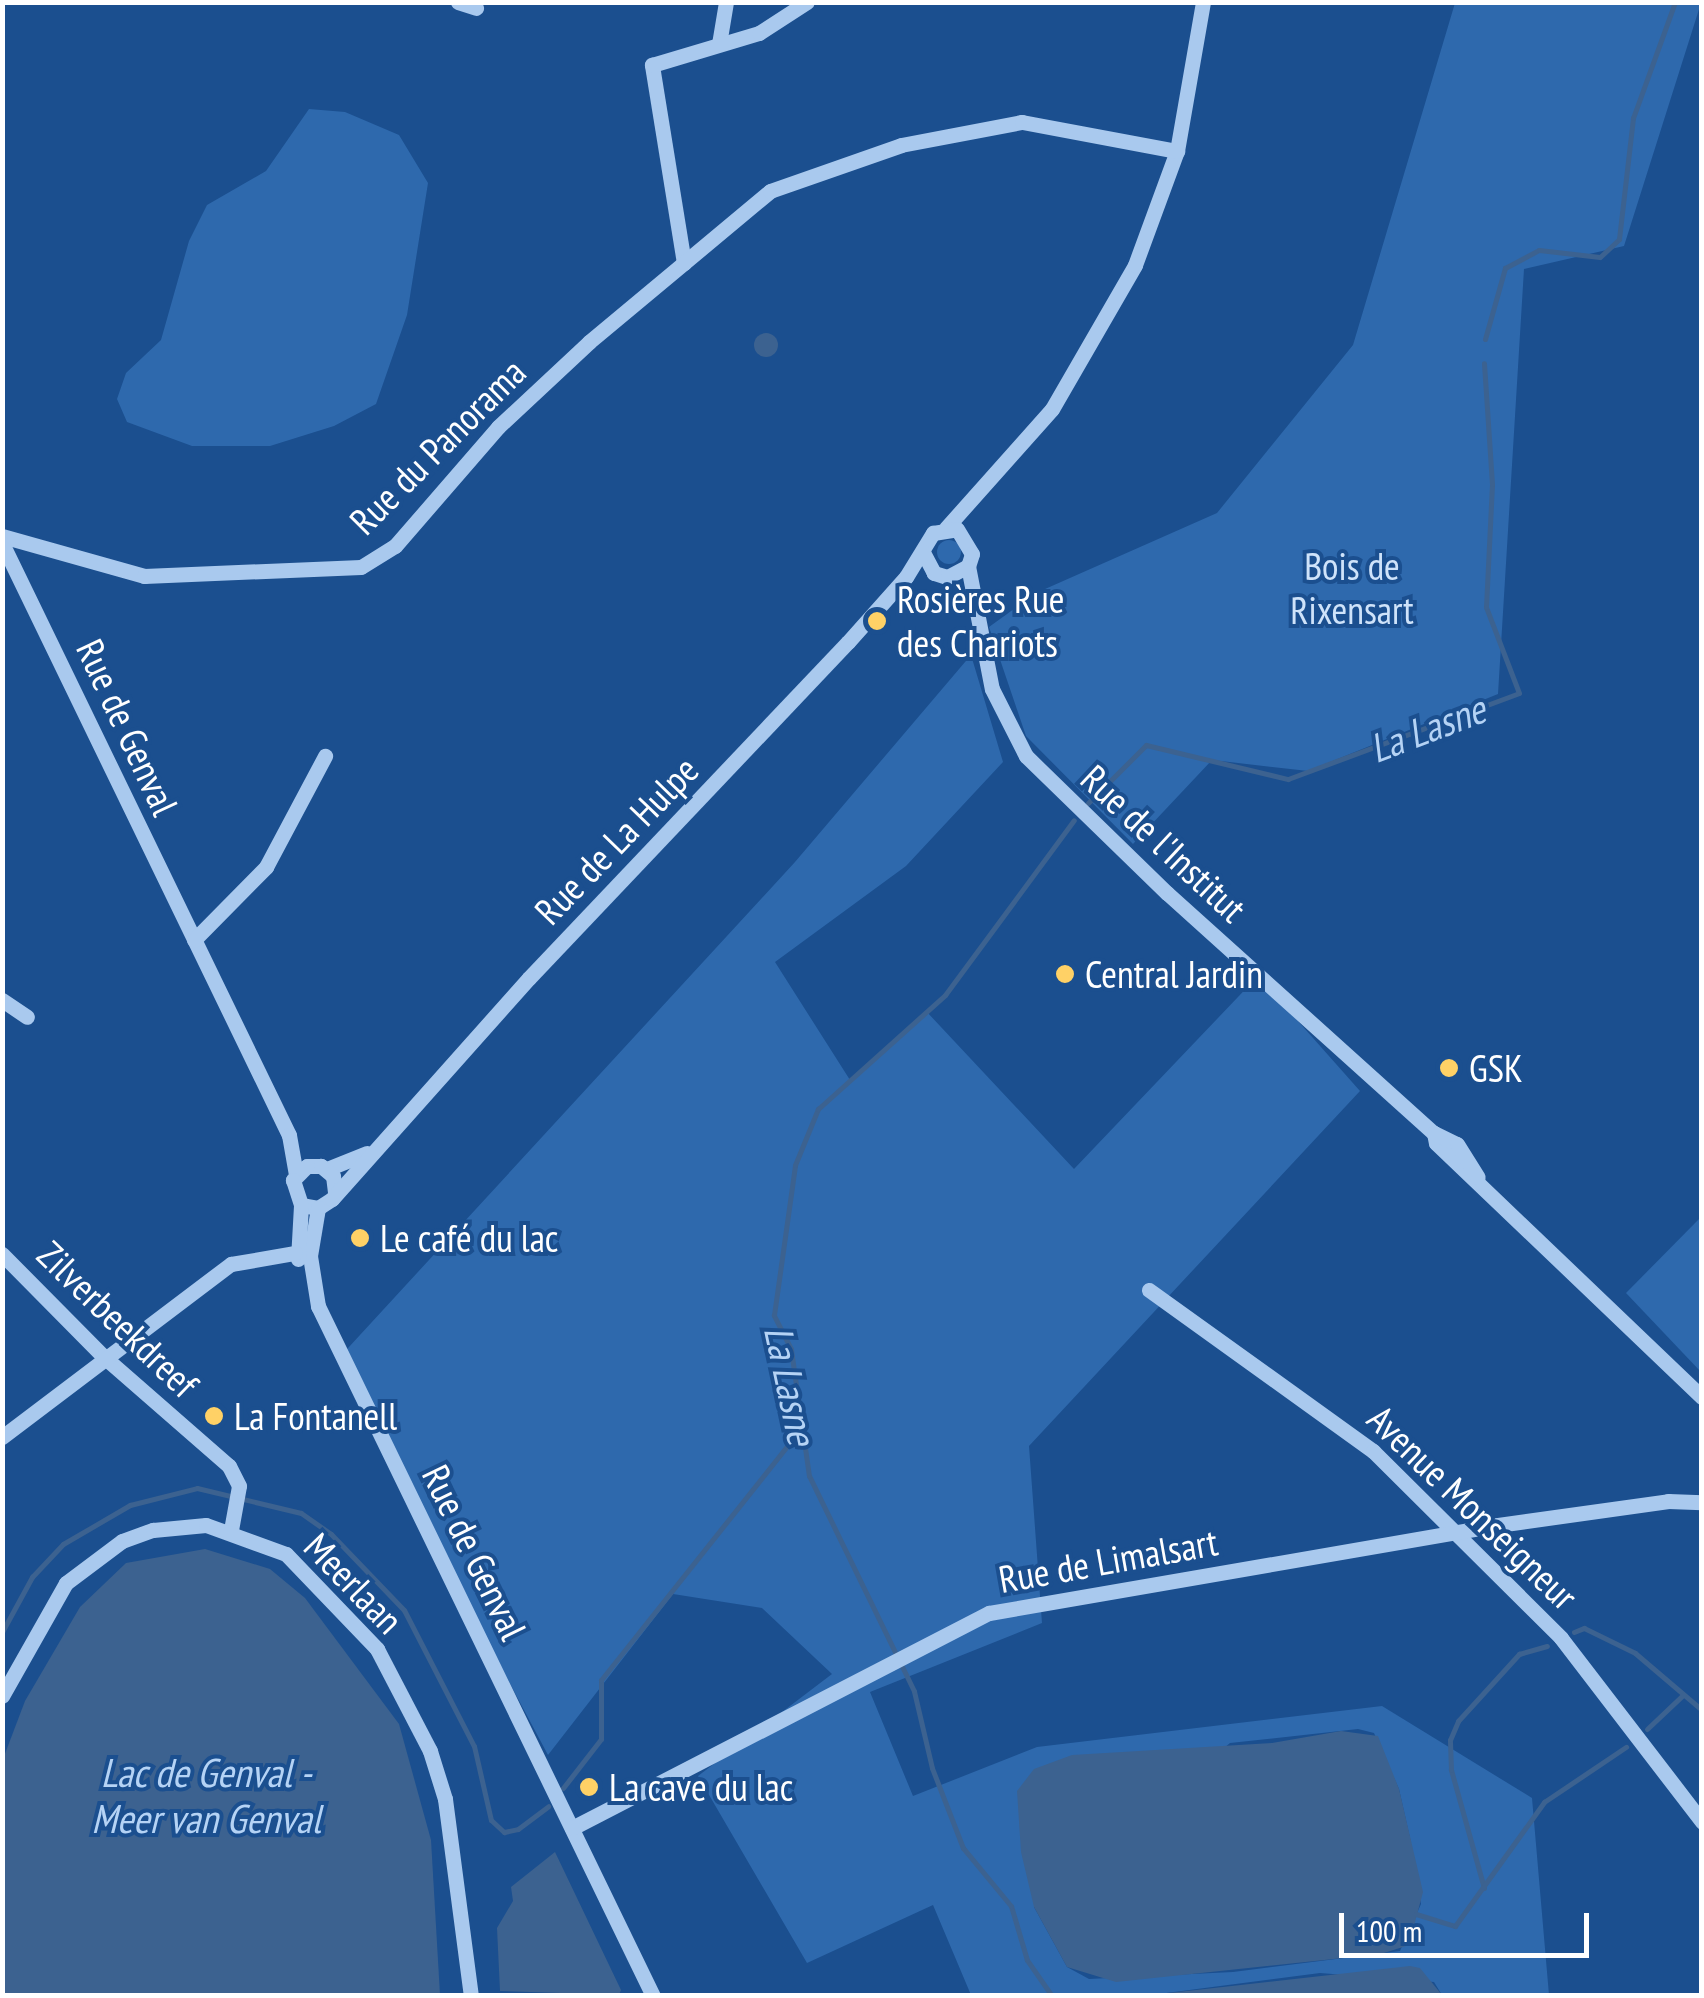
<!DOCTYPE html>
<html>
<head>
<meta charset="utf-8">
<style>
  body { margin:0 }
  #map { position:relative; width:1704px; height:1998px; overflow:hidden; background:#1b4f8f; font-family:"PT Sans Narrow",sans-serif }
  div>[style] { position:absolute }
  .green>* { inset:0; background:#2e69ad }
  .round { border-radius:50% }
  .water>* { inset:0; background:#3c6290 }
  .stream>* { height:5px; margin:-2.5px; padding:0 2.5px; transform-origin:2.5px; border-radius:2.5px; background:#3c6290 }
  .minor>* { height:15px; margin:-7.5px; padding:0 7.5px; transform-origin:7.5px; border-radius:7.5px; background:#a9c9ee }
  .dots>* { width:28px; height:28px; translate:-50% -50%; box-sizing:border-box; border:5px solid #1b4f8f; border-radius:50% }
  span { translate:-50% -50%; white-space:nowrap; text-align:center; line-height:1.15; -webkit-text-stroke:8px #1b4f8f; paint-order:stroke }
  .street-label { font-size:38px; color:#fff }
  .park-label { font-size:38px; color:#cfe3fa }
  .poi-label { font-size:38px; color:#fff }
  .left { translate:0 -50%; text-align:left }
  .water-label { font-size:40px; color:#b5d3f5; font-style:italic }
  .frame { position:absolute; inset:0; border:5px solid #fff; pointer-events:none }
  .scale { position:absolute; left:1339px; top:1913px; width:250px; height:45px; box-sizing:border-box; border:5px solid #fff; border-top:0; padding-left:12px; font-size:30px; line-height:35px; white-space:nowrap; color:#fff; -webkit-text-stroke:8px #1b4f8f; paint-order:stroke }
</style>
</head>
<body>
<div id="map">
  <div class="green">
    <i style="clip-path:polygon(1455px 3px,1701px 3px,1624px 246px,1524px 269px,1498px 694px,1308px 771px,1212px 760px,1133px 844px,1026px 736px,989px 627px,1036px 593px,1217px 513px,1353px 345px)"></i>
    <i style="clip-path:polygon(309px 109px,345px 112px,399px 135px,428px 183px,407px 315px,376px 404px,334px 426px,270px 446px,192px 446px,127px 422px,117px 399px,126px 373px,161px 340px,189px 241px,207px 205px,266px 171px)"></i>
    <i class="round" style="left:937px;top:540px;width:24px;height:24px"></i>
    <i style="clip-path:polygon(evenodd,971px 655px,1003px 762px,906px 866px,775px 962px,850px 1080px,926px 1011px,1074px 1169px,1258px 976px,1360px 1091px,1029px 1446px,1042px 1623px,870px 1692px,913px 1796px,1037px 1747px,1382px 1706px,1532px 1798px,1549px 1995px,1442px 1995px,1434px 1982px,1320px 1973px,1151px 1995px,971px 1995px,933px 1905px,807px 1963px,698px 1776px,832px 1674px,762px 1608px,673px 1594px,548px 1755px,337px 1360px,795px 862px,971px 655px,1358px 1729px,1374px 1733px,1399px 1789px,1410px 1838px,1421px 1904px,1400px 1951px,1233px 1972px,1089px 1979px,1067px 1967px,1034px 1907px,1230px 1743px,1358px 1729px)"></i>
    <i style="clip-path:polygon(1701px 1217px,1701px 1372px,1626px 1293px)"></i>
  </div>
  <div class="water">
    <i class="round" style="left:754px;top:333px;width:24px;height:24px"></i>
    <i style="clip-path:polygon(205px 1549px,270px 1569px,305px 1598px,399px 1724px,431px 1840px,440px 1995px,5px 1995px,3px 1759px,25px 1701px,80px 1607px,126px 1563px)"></i>
    <i style="clip-path:polygon(1341px 1731px,1378px 1736px,1399px 1789px,1423px 1892px,1409px 1945px,1381px 1954px,1116px 1982px,1067px 1967px,1034px 1907px,1021px 1852px,1017px 1791px,1034px 1769px,1072px 1755px,1272px 1743px)"></i>
    <i style="clip-path:polygon(555px 1852px,621px 1990px,619px 1995px,500px 1991px,497px 1928px,513px 1901px,511px 1887px)"></i>
    <i style="clip-path:polygon(1410px 1966px,1420px 1968px,1442px 1995px,1151px 1995px)"></i>
  </div>
  <div class="stream">
    <i style="left:1485px;top:339px;width:74px;rotate:-74.3deg"></i>
    <i style="left:1505px;top:268px;width:38px;rotate:-28deg"></i>
    <i style="left:1539px;top:250px;width:61px;rotate:6.5deg"></i>
    <i style="left:1600px;top:257px;width:26px;rotate:-43deg"></i>
    <i style="left:1619px;top:239px;width:122px;rotate:-83.4deg"></i>
    <i style="left:1633px;top:118px;width:123px;rotate:-70.1deg"></i>
    <i style="left:1088px;top:803px;width:82px;rotate:-45deg"></i>
    <i style="left:1146px;top:745px;width:146px;rotate:13.5deg"></i>
    <i style="left:1288px;top:779px;width:246px;rotate:-20.4deg"></i>
    <i style="left:1519px;top:693px;width:92px;rotate:-111deg"></i>
    <i style="left:1486px;top:607px;width:123px;rotate:-87.2deg"></i>
    <i style="left:1492px;top:484px;width:121px;rotate:-93.8deg"></i>
    <i style="left:2px;top:1632px;width:63px;rotate:-61.4deg"></i>
    <i style="left:32px;top:1577px;width:45px;rotate:-46.8deg"></i>
    <i style="left:63px;top:1544px;width:78px;rotate:-30.2deg"></i>
    <i style="left:130px;top:1505px;width:69px;rotate:-14.2deg"></i>
    <i style="left:197px;top:1488px;width:107px;rotate:13.5deg"></i>
    <i style="left:301px;top:1513px;width:37px;rotate:35deg"></i>
    <i style="left:331px;top:1534px;width:105px;rotate:46.2deg"></i>
    <i style="left:404px;top:1610px;width:153px;rotate:62.8deg"></i>
    <i style="left:474px;top:1746px;width:76px;rotate:77.1deg"></i>
    <i style="left:491px;top:1820px;width:18px;rotate:43deg"></i>
    <i style="left:504px;top:1832px;width:14px;rotate:-12deg"></i>
    <i style="left:518px;top:1829px;width:38px;rotate:-37deg"></i>
    <i style="left:1574px;top:1632px;width:11px;rotate:-22deg"></i>
    <i style="left:1584px;top:1628px;width:57px;rotate:26.1deg"></i>
    <i style="left:1635px;top:1653px;width:88px;rotate:40.4deg"></i>
    <i style="left:1647px;top:1729px;width:50px;rotate:-43.4deg"></i>
    <i style="left:563px;top:1788px;width:62px;rotate:-52.2deg"></i>
    <i style="left:601px;top:1739px;width:59px;rotate:-90deg"></i>
    <i style="left:601px;top:1680px;width:320px;rotate:-51.5deg"></i>
    <i style="left:1484px;top:1888px;width:123px;rotate:-105.6deg"></i>
    <i style="left:1451px;top:1770px;width:30px;rotate:-92deg"></i>
    <i style="left:1450px;top:1740px;width:21px;rotate:-67deg"></i>
    <i style="left:1458px;top:1721px;width:91px;rotate:-47.7deg"></i>
    <i style="left:1519px;top:1654px;width:29px;rotate:-16deg"></i>
    <i style="left:1416px;top:1914px;width:41px;rotate:17.1deg"></i>
    <i style="left:1455px;top:1926px;width:153px;rotate:-54.3deg"></i>
    <i style="left:1544px;top:1802px;width:99px;rotate:-33.9deg"></i>
    <i style="left:1052px;top:1996px;width:44px;rotate:-124.8deg"></i>
    <i style="left:1027px;top:1960px;width:56px;rotate:-106.5deg"></i>
    <i style="left:1011px;top:1906px;width:75px;rotate:-129.6deg"></i>
    <i style="left:963px;top:1848px;width:86px;rotate:-111.2deg"></i>
    <i style="left:932px;top:1768px;width:79px;rotate:-103.2deg"></i>
    <i style="left:914px;top:1691px;width:239px;rotate:-116deg"></i>
    <i style="left:809px;top:1476px;width:128px;rotate:-98.1deg"></i>
    <i style="left:791px;top:1349px;width:38px;rotate:-117deg"></i>
    <i style="left:774px;top:1315px;width:151px;rotate:-82deg"></i>
    <i style="left:795px;top:1165px;width:61px;rotate:-67.7deg"></i>
    <i style="left:818px;top:1109px;width:171px;rotate:-41.9deg"></i>
    <i style="left:945px;top:995px;width:217px;rotate:-53.6deg"></i>
  </div>
  <div class="minor">
    <i style="left:458px;top:2px;width:19px;rotate:18deg"></i>
    <i style="left:719px;top:44px;width:43px;rotate:-80.5deg"></i>
    <i style="left:684px;top:263px;width:201px;rotate:-99.2deg"></i>
    <i style="left:652px;top:65px;width:112px;rotate:-16.7deg"></i>
    <i style="left:759px;top:33px;width:57px;rotate:-32.9deg"></i>
    <i style="left:946px;top:528px;width:159px;rotate:-48.3deg"></i>
    <i style="left:1052px;top:409px;width:166px;rotate:-60deg"></i>
    <i style="left:1135px;top:265px;width:121px;rotate:-69.8deg"></i>
    <i style="left:1177px;top:151px;width:151px;rotate:-80.1deg"></i>
    <i style="left:2px;top:536px;width:148px;rotate:15.7deg"></i>
    <i style="left:144px;top:576px;width:217px;rotate:-2.4deg"></i>
    <i style="left:361px;top:567px;width:40px;rotate:-32deg"></i>
    <i style="left:395px;top:546px;width:157px;rotate:-49.1deg"></i>
    <i style="left:498px;top:427px;width:125px;rotate:-43deg"></i>
    <i style="left:589px;top:342px;width:236px;rotate:-39.8deg"></i>
    <i style="left:770px;top:191px;width:139px;rotate:-19.3deg"></i>
    <i style="left:901px;top:145px;width:123px;rotate:-10.8deg"></i>
    <i style="left:1022px;top:122px;width:158px;rotate:10.6deg"></i>
    <i style="left:2px;top:543px;width:658px;rotate:64.14deg"></i>
    <i style="left:289px;top:1135px;width:39px;rotate:80deg"></i>
    <i style="left:968px;top:566px;width:125px;rotate:79deg"></i>
    <i style="left:992px;top:689px;width:75px;rotate:63.1deg"></i>
    <i style="left:1026px;top:756px;width:197px;rotate:44.2deg"></i>
    <i style="left:1167px;top:893px;width:359px;rotate:42deg"></i>
    <i style="left:1434px;top:1133px;width:10px;rotate:79deg"></i>
    <i style="left:1436px;top:1143px;width:368px;rotate:43.7deg"></i>
    <i style="left:194px;top:940px;width:103px;rotate:-45.4deg"></i>
    <i style="left:266px;top:867px;width:126px;rotate:-62deg"></i>
    <i style="left:2px;top:1000px;width:30px;rotate:34deg"></i>
    <i style="left:1434px;top:1133px;width:25px;rotate:26deg"></i>
    <i style="left:1457px;top:1144px;width:39px;rotate:58deg"></i>
    <i style="left:327px;top:1169px;width:43px;rotate:-21.8deg"></i>
    <i style="left:335px;top:1192px;width:16px;rotate:-97deg"></i>
    <i style="left:333px;top:1176px;width:16px;rotate:-140deg"></i>
    <i style="left:321px;top:1166px;width:14px;rotate:180deg"></i>
    <i style="left:307px;top:1166px;width:20px;rotate:135deg"></i>
    <i style="left:293px;top:1180px;width:26px;rotate:72deg"></i>
    <i style="left:301px;top:1205px;width:17px;rotate:10deg"></i>
    <i style="left:318px;top:1208px;width:17px;rotate:-33deg"></i>
    <i style="left:332px;top:1199px;width:296px;rotate:-48.3deg"></i>
    <i style="left:529px;top:978px;width:463px;rotate:-46.5deg"></i>
    <i style="left:848px;top:642px;width:87px;rotate:-48.3deg"></i>
    <i style="left:906px;top:577px;width:52px;rotate:-58.5deg"></i>
    <i style="left:933px;top:533px;width:24px;rotate:-9deg"></i>
    <i style="left:957px;top:529px;width:29px;rotate:59deg"></i>
    <i style="left:972px;top:554px;width:13px;rotate:108deg"></i>
    <i style="left:968px;top:566px;width:24px;rotate:152deg"></i>
    <i style="left:947px;top:577px;width:14px;rotate:-163deg"></i>
    <i style="left:934px;top:573px;width:24px;rotate:-118deg"></i>
    <i style="left:318px;top:1208px;width:49px;rotate:99.5deg"></i>
    <i style="left:310px;top:1256px;width:51px;rotate:80.9deg"></i>
    <i style="left:318px;top:1306px;width:767px;rotate:64.1deg"></i>
    <i style="left:2px;top:1254px;width:144px;rotate:45.3deg"></i>
    <i style="left:103px;top:1356px;width:167px;rotate:41.1deg"></i>
    <i style="left:229px;top:1466px;width:22px;rotate:63deg"></i>
    <i style="left:239px;top:1486px;width:45px;rotate:100.3deg"></i>
    <i style="left:298px;top:1259px;width:54px;rotate:-86.8deg"></i>
    <i style="left:1149px;top:1290px;width:276px;rotate:35.7deg"></i>
    <i style="left:1373px;top:1451px;width:265px;rotate:44.8deg"></i>
    <i style="left:1561px;top:1638px;width:232px;rotate:52.5deg"></i>
    <i style="left:2px;top:1437px;width:287px;rotate:-37.1deg"></i>
    <i style="left:231px;top:1264px;width:65px;rotate:-9.8deg"></i>
    <i style="left:2px;top:1696px;width:130px;rotate:-60.5deg"></i>
    <i style="left:66px;top:1583px;width:70px;rotate:-36.9deg"></i>
    <i style="left:122px;top:1541px;width:33px;rotate:-20deg"></i>
    <i style="left:153px;top:1530px;width:53px;rotate:-5.4deg"></i>
    <i style="left:206px;top:1525px;width:85px;rotate:19.9deg"></i>
    <i style="left:286px;top:1554px;width:132px;rotate:46.2deg"></i>
    <i style="left:377px;top:1649px;width:115px;rotate:62.5deg"></i>
    <i style="left:430px;top:1751px;width:50px;rotate:72.6deg"></i>
    <i style="left:445px;top:1799px;width:199px;rotate:82.5deg"></i>
    <i style="left:572px;top:1828px;width:469px;rotate:-27.3deg"></i>
    <i style="left:989px;top:1613px;width:517px;rotate:-9.81deg"></i>
    <i style="left:1498px;top:1525px;width:172px;rotate:-8deg"></i>
    <i style="left:1668px;top:1501px;width:34px;rotate:2deg"></i>
  </div>
  <div class="dots">
    <i style="left:877px;top:621px;background:#ffd166"></i>
    <i style="left:1065px;top:974px;background:#ffd166"></i>
    <i style="left:1449px;top:1068px;background:#ffd166"></i>
    <i style="left:360px;top:1238px;background:#ffd166"></i>
    <i style="left:214px;top:1416px;background:#ffd166"></i>
    <i style="left:589px;top:1787px;background:#ffd166"></i>
  </div>
  <div class="street-label">
    <span style="left:437px;top:446px;rotate:-45deg">Rue du Panorama</span>
    <span style="left:128px;top:727px;rotate:65deg">Rue de Genval</span>
    <span style="left:616px;top:840px;rotate:-46deg">Rue de La Hulpe</span>
    <span style="left:1164px;top:843px;rotate:43deg">Rue de l'Institut</span>
    <span style="left:118px;top:1319px;rotate:44deg">Zilverbeekdreef</span>
    <span style="left:1473px;top:1507px;rotate:44deg">Avenue Monseigneur</span>
    <span style="left:475px;top:1552px;rotate:64deg">Rue de Genval</span>
    <span style="left:1108px;top:1560px;rotate:-10deg">Rue de Limalsart</span>
    <span style="left:354px;top:1583px;rotate:46deg">Meerlaan</span>
  </div>
  <div class="park-label">
    <span style="left:1352px;top:588px">Bois de<br>Rixensart</span>
  </div>
  <div class="poi-label">
    <span class="left" style="left:897px;top:621px">Rosières Rue<br>des Chariots</span>
    <span class="left" style="left:1085px;top:974px">Central Jardin</span>
    <span class="left" style="left:1469px;top:1068px">GSK</span>
    <span class="left" style="left:380px;top:1238px">Le café du lac</span>
    <span class="left" style="left:234px;top:1416px">La Fontanell</span>
    <span class="left" style="left:609px;top:1787px">La cave du lac</span>
  </div>
  <div class="water-label">
    <span style="left:1427px;top:728px;rotate:-21deg">La Lasne</span>
    <span style="left:791px;top:1385px;rotate:78deg">La Lasne</span>
    <span style="left:206px;top:1795px">Lac de Genval -<br>Meer van Genval</span>
  </div>
  <div class="frame"></div>
  <div class="scale">100 m</div>
</div>
</body>
</html>
